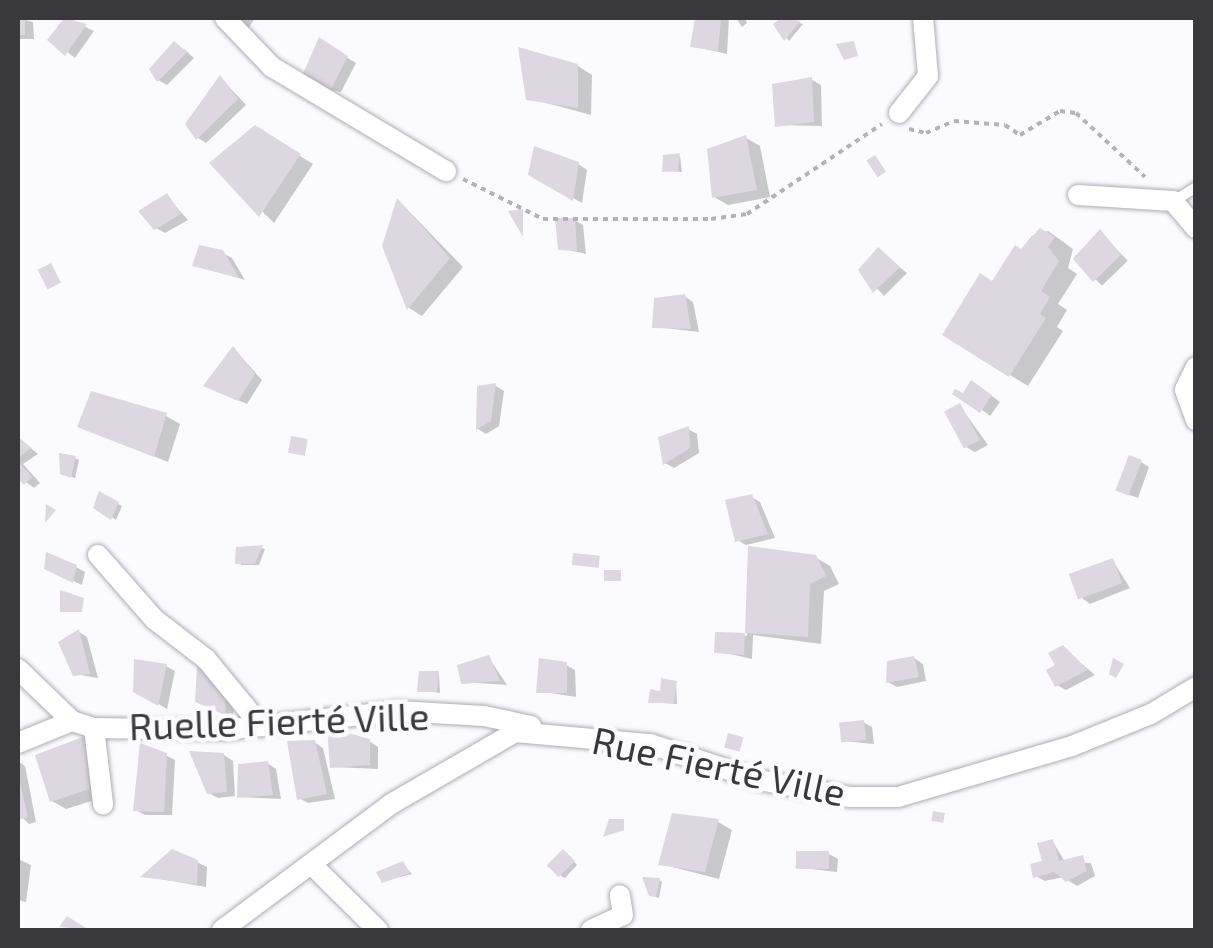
<!DOCTYPE html>
<html>
<head>
<meta charset="utf-8">
<style>
  body { margin:0 }
  #map { position:relative; width:1213px; height:948px; overflow:hidden; background:#fbfbff; font-family:"Exo 2",sans-serif }
  div>[style] { position:absolute }
  .shadow>* { inset:0; background:#0003; transform-origin:0 0 }
  .building>* { inset:0; background:#dcd7e0; transform-origin:0 0 }
  .path>* { height:4px; margin-top:-2px; transform-origin:0; background:repeating-linear-gradient(90deg,#b3b3b7 0 5px,transparent 0 10px) }
  .roads { filter:drop-shadow(0 0 2px #aeacb6) drop-shadow(0 0 2px #aeacb6) }
  .lane>* { height:10px; margin:-5px; padding:0 5px; transform-origin:5px; border-radius:5px; background:#fff }
  .street>* { height:20px; margin:-10px; padding:0 10px; transform-origin:10px; border-radius:10px; background:#fff }
  span { translate:-50% -50%; white-space:nowrap; text-align:center; line-height:1.15; -webkit-text-stroke:9px #fbfbff; paint-order:stroke }
  .street-label { font-size:38px; color:#39393d }
  .frame { position:absolute; inset:0; border:20px solid #39393d; pointer-events:none }
</style>
</head>
<body>
<div id="map">
  <div class="shadow">
    <i style="clip-path:polygon(18px 18px,33px 22px,34px 39px,18px 39px)"></i>
    <i style="clip-path:polygon(67px 18px,94px 31px,75px 58px,51px 39px)"></i>
    <i style="clip-path:polygon(228px 18px,255px 18px,246px 32px)"></i>
    <i style="clip-path:polygon(697px 18px,729px 18px,727px 54px,692px 46px)"></i>
    <i style="clip-path:polygon(736px 18px,745px 18px,747px 23px,742px 27px)"></i>
    <i style="clip-path:polygon(785px 18px,803px 24px,789px 41px,776px 24px)"></i>
    <i style="clip-path:polygon(320px 41px,356px 63px,341px 92px,310px 87px)"></i>
    <i style="clip-path:polygon(184px 49px,194px 58px,167px 85px,158px 80px)"></i>
    <i style="clip-path:polygon(578px 66px,592px 75px,591px 115px,528px 98px)"></i>
    <i style="clip-path:polygon(221px 78px,246px 105px,206px 143px,198px 138px)"></i>
    <i style="clip-path:polygon(812px 80px,821px 85px,822px 126px,777px 125px)"></i>
    <i style="clip-path:polygon(269px 137px,313px 164px,274px 223px,213px 163px)"></i>
    <i style="clip-path:polygon(746px 138px,760px 146px,770px 197px,728px 205px,714px 197px)"></i>
    <i style="clip-path:polygon(680px 156px,682px 172px,665px 171px)"></i>
    <i style="clip-path:polygon(578px 164px,587px 170px,582px 203px,531px 174px)"></i>
    <i style="clip-path:polygon(167px 196px,188px 220px,165px 233px,156px 228px)"></i>
    <i style="clip-path:polygon(399px 201px,463px 267px,422px 316px,409px 308px,384px 246px)"></i>
    <i style="clip-path:polygon(574px 220px,583px 225px,586px 254px,560px 248px)"></i>
    <i style="clip-path:polygon(1048px 231px,1073px 249px,1068px 268px,1077px 274px,1058px 304px,1067px 310px,1057px 327px,1063px 331px,1028px 386px,1010px 375px,993px 284px,1032px 236px)"></i>
    <i style="left:1100px;top:232px;width:40px;height:36px;rotate:46deg"></i>
    <i style="clip-path:polygon(878px 250px,907px 273px,884px 296px,861px 271px)"></i>
    <i style="clip-path:polygon(222px 253px,232px 258px,245px 280px,195px 265px)"></i>
    <i style="clip-path:polygon(684px 296px,693px 302px,699px 332px,655px 327px)"></i>
    <i style="clip-path:polygon(234px 349px,262px 380px,247px 404px,215px 390px)"></i>
    <i style="clip-path:polygon(496px 386px,504px 391px,499px 426px,486px 434px,478px 429px,479px 388px)"></i>
    <i style="clip-path:polygon(981px 388px,1000px 402px,990px 416px,964px 396px)"></i>
    <i style="clip-path:polygon(960px 406px,988px 445px,975px 452px,966px 447px)"></i>
    <i style="clip-path:polygon(166px 416px,180px 424px,168px 462px,80px 426px)"></i>
    <i style="clip-path:polygon(688px 429px,697px 434px,699px 453px,674px 468px,665px 463px)"></i>
    <i style="clip-path:polygon(18px 437px,38px 454px,23px 464px,40px 483px,34px 488px,18px 476px)"></i>
    <i style="clip-path:polygon(75px 458px,79px 460px,75px 478px,66px 475px)"></i>
    <i style="clip-path:polygon(1141px 462px,1149px 467px,1138px 498px,1127px 494px)"></i>
    <i style="clip-path:polygon(100px 495px,122px 506px,116px 520px,96px 507px)"></i>
    <i style="clip-path:polygon(751px 497px,760px 502px,775px 538px,746px 545px,737px 540px)"></i>
    <i style="clip-path:polygon(239px 549px,262px 548px,265px 549px,259px 565px,241px 565px)"></i>
    <i style="clip-path:polygon(750px 549px,815px 557px,830px 566px,839px 584px,824px 591px,821px 644px,753px 635px,752px 659px,716px 651px,717px 634px,747px 636px)"></i>
    <i style="clip-path:polygon(1113px 561px,1130px 588px,1090px 604px,1082px 598px)"></i>
    <i style="clip-path:polygon(76px 567px,85px 572px,82px 585px,56px 573px)"></i>
    <i style="clip-path:polygon(79px 632px,87px 637px,98px 678px,75px 674px)"></i>
    <i style="clip-path:polygon(1063px 648px,1095px 675px,1066px 690px,1057px 685px)"></i>
    <i style="clip-path:polygon(489px 658px,507px 685px,463px 682px)"></i>
    <i style="clip-path:polygon(914px 658px,923px 664px,926px 681px,897px 687px,888px 682px)"></i>
    <i style="clip-path:polygon(566px 665px,575px 670px,576px 697px,539px 691px)"></i>
    <i style="clip-path:polygon(166px 666px,175px 671px,167px 709px,136px 691px)"></i>
    <i style="clip-path:polygon(439px 674px,440px 693px,420px 690px)"></i>
    <i style="clip-path:polygon(206px 675px,234px 697px,233px 718px,206px 706px)"></i>
    <i style="clip-path:polygon(676px 683px,677px 704px,651px 702px,662px 694px)"></i>
    <i style="clip-path:polygon(863px 722px,872px 727px,874px 744px,844px 741px)"></i>
    <i style="clip-path:polygon(88px 738px,104px 797px,66px 809px,52px 801px)"></i>
    <i style="clip-path:polygon(369px 741px,378px 747px,378px 769px,333px 767px)"></i>
    <i style="clip-path:polygon(314px 742px,323px 748px,335px 799px,308px 803px,299px 798px)"></i>
    <i style="clip-path:polygon(165px 755px,175px 760px,172px 815px,145px 815px,136px 810px)"></i>
    <i style="clip-path:polygon(224px 755px,233px 761px,235px 796px,218px 798px,209px 793px)"></i>
    <i style="clip-path:polygon(18px 761px,25px 766px,36px 822px,29px 824px,18px 813px)"></i>
    <i style="clip-path:polygon(267px 763px,276px 769px,281px 799px,240px 797px)"></i>
    <i style="clip-path:polygon(718px 822px,732px 830px,719px 879px,661px 864px)"></i>
    <i style="clip-path:polygon(1053px 842px,1065px 862px,1091px 863px,1095px 876px,1077px 886px,1063px 877px,1045px 881px,1036px 876px)"></i>
    <i style="clip-path:polygon(567px 854px,577px 865px,565px 878px,561px 876px)"></i>
    <i style="clip-path:polygon(829px 854px,838px 859px,837px 872px,794px 867px)"></i>
    <i style="clip-path:polygon(18px 859px,31px 865px,26px 902px,18px 900px)"></i>
    <i style="clip-path:polygon(197px 862px,207px 867px,206px 887px,144px 876px)"></i>
    <i style="clip-path:polygon(403px 864px,412px 874px,384px 881px)"></i>
    <i style="clip-path:polygon(659px 880px,662px 882px,659px 898px,651px 895px)"></i>
  </div>
  <div class="building">
    <i style="left:18px;top:18px;width:7px;height:17px"></i>
    <i style="clip-path:polygon(64px 18px,87px 24px,65px 56px,47px 40px)"></i>
    <i style="clip-path:polygon(695px 18px,721px 18px,718px 51px,690px 47px)"></i>
    <i style="clip-path:polygon(781px 18px,801px 21px,784px 41px,773px 24px)"></i>
    <i style="clip-path:polygon(319px 37px,348px 56px,331px 89px,299px 83px)"></i>
    <i style="clip-path:polygon(174px 41px,187px 52px,157px 82px,149px 69px)"></i>
    <i style="clip-path:polygon(854px 41px,858px 56px,844px 60px,836px 44px)"></i>
    <i style="clip-path:polygon(518px 47px,578px 64px,578px 108px,526px 100px)"></i>
    <i style="clip-path:polygon(220px 75px,238px 99px,196px 140px,185px 124px)"></i>
    <i style="clip-path:polygon(812px 77px,814px 122px,775px 127px,772px 84px)"></i>
    <i style="clip-path:polygon(255px 125px,301px 154px,259px 217px,209px 163px)"></i>
    <i style="clip-path:polygon(746px 135px,757px 190px,712px 198px,707px 149px)"></i>
    <i style="clip-path:polygon(534px 146px,579px 162px,573px 201px,528px 175px)"></i>
    <i style="clip-path:polygon(680px 153px,678px 171px,662px 172px,663px 155px)"></i>
    <i style="left:875px;top:155px;width:20px;height:10px;rotate:57deg"></i>
    <i style="clip-path:polygon(167px 193px,181px 214px,154px 230px,138px 211px)"></i>
    <i style="clip-path:polygon(397px 198px,450px 258px,407px 310px,382px 246px)"></i>
    <i style="clip-path:polygon(523px 209px,523px 237px,508px 211px)"></i>
    <i style="clip-path:polygon(555px 218px,575px 218px,577px 251px,558px 250px)"></i>
    <i style="clip-path:polygon(1040px 228px,1055px 237px,1048px 247px,1059px 261px,1041px 291px,1050px 297px,1040px 314px,1046px 318px,1009px 377px,942px 335px,980px 273px,992px 281px,1015px 245px,1021px 249px)"></i>
    <i style="clip-path:polygon(1100px 229px,1121px 255px,1093px 282px,1073px 259px)"></i>
    <i style="clip-path:polygon(199px 245px,223px 250px,239px 278px,192px 266px)"></i>
    <i style="clip-path:polygon(878px 247px,900px 267px,873px 293px,858px 270px)"></i>
    <i style="left:51px;top:263px;width:22px;height:15px;rotate:63deg"></i>
    <i style="clip-path:polygon(685px 294px,691px 329px,652px 328px,654px 298px)"></i>
    <i style="clip-path:polygon(233px 346px,255px 374px,238px 401px,203px 386px)"></i>
    <i style="clip-path:polygon(971px 380px,992px 395px,980px 413px,952px 394px,955px 389px,963px 393px)"></i>
    <i style="clip-path:polygon(496px 383px,491px 421px,476px 430px,477px 386px)"></i>
    <i style="clip-path:polygon(91px 391px,167px 413px,154px 457px,77px 427px)"></i>
    <i style="left:960px;top:403px;width:42px;height:18px;rotate:62deg"></i>
    <i style="clip-path:polygon(689px 426px,690px 448px,663px 465px,658px 437px)"></i>
    <i style="left:291px;top:436px;width:17px;height:17px;rotate:10deg"></i>
    <i style="clip-path:polygon(18px 437px,31px 448px,18px 458px)"></i>
    <i style="clip-path:polygon(59px 453px,76px 456px,71px 478px,60px 474px)"></i>
    <i style="left:1129px;top:455px;width:14px;height:38px;rotate:21deg"></i>
    <i style="clip-path:polygon(18px 461px,32px 477px,24px 485px,18px 479px)"></i>
    <i style="clip-path:polygon(99px 491px,119px 502px,111px 520px,93px 508px)"></i>
    <i style="clip-path:polygon(752px 494px,768px 534px,735px 542px,725px 500px)"></i>
    <i style="clip-path:polygon(46px 504px,56px 510px,45px 523px)"></i>
    <i style="clip-path:polygon(263px 545px,255px 564px,235px 564px,236px 547px)"></i>
    <i style="clip-path:polygon(748px 546px,816px 555px,826px 576px,810px 584px,808px 637px,745px 633px,744px 655px,714px 653px,715px 632px,745px 633px)"></i>
    <i style="clip-path:polygon(46px 552px,77px 565px,73px 583px,44px 569px)"></i>
    <i style="left:573px;top:553px;width:27px;height:12px;rotate:6deg"></i>
    <i style="left:1113px;top:558px;width:27px;height:47px;rotate:70deg"></i>
    <i style="left:604px;top:570px;width:17px;height:11px"></i>
    <i style="clip-path:polygon(60px 590px,84px 598px,82px 612px,60px 612px)"></i>
    <i style="clip-path:polygon(79px 629px,90px 674px,73px 676px,58px 642px)"></i>
    <i style="clip-path:polygon(1063px 645px,1088px 670px,1055px 687px,1046px 670px,1055px 665px,1048px 653px)"></i>
    <i style="clip-path:polygon(489px 655px,500px 681px,461px 684px,457px 665px)"></i>
    <i style="clip-path:polygon(914px 656px,919px 677px,886px 683px,887px 661px)"></i>
    <i style="clip-path:polygon(539px 658px,567px 662px,567px 693px,536px 693px)"></i>
    <i style="clip-path:polygon(1113px 658px,1124px 664px,1116px 678px,1109px 674px)"></i>
    <i style="clip-path:polygon(134px 659px,167px 664px,158px 706px,133px 692px)"></i>
    <i style="clip-path:polygon(197px 666px,226px 690px,225px 715px,195px 702px)"></i>
    <i style="clip-path:polygon(419px 671px,439px 671px,437px 692px,417px 692px)"></i>
    <i style="clip-path:polygon(661px 678px,677px 681px,674px 703px,648px 703px,650px 689px,660px 691px)"></i>
    <i style="left:864px;top:720px;width:20px;height:25px;rotate:84deg"></i>
    <i style="clip-path:polygon(327px 727px,370px 739px,370px 765px,330px 768px)"></i>
    <i style="left:728px;top:733px;width:16px;height:15px;rotate:15deg"></i>
    <i style="clip-path:polygon(88px 735px,90px 789px,50px 802px,35px 755px)"></i>
    <i style="clip-path:polygon(315px 740px,327px 794px,297px 800px,287px 741px)"></i>
    <i style="clip-path:polygon(140px 743px,167px 753px,164px 812px,133px 811px)"></i>
    <i style="clip-path:polygon(189px 751px,224px 753px,227px 792px,207px 794px)"></i>
    <i style="clip-path:polygon(268px 761px,273px 795px,237px 798px,238px 764px)"></i>
    <i style="clip-path:polygon(18px 774px,28px 817px,18px 820px)"></i>
    <i style="left:933px;top:811px;width:12px;height:10px;rotate:9deg"></i>
    <i style="clip-path:polygon(672px 813px,719px 819px,705px 872px,658px 865px)"></i>
    <i style="clip-path:polygon(609px 819px,624px 819px,624px 830px,603px 837px)"></i>
    <i style="clip-path:polygon(1053px 839px,1059px 861px,1083px 855px,1087px 871px,1066px 882px,1054px 872px,1033px 878px,1030px 864px,1042px 861px,1037px 843px)"></i>
    <i style="clip-path:polygon(172px 849px,198px 860px,197px 884px,140px 877px)"></i>
    <i style="left:563px;top:849px;width:17px;height:23px;rotate:45deg"></i>
    <i style="left:796px;top:851px;width:33px;height:18px"></i>
    <i style="clip-path:polygon(403px 861px,410px 873px,382px 883px,376px 872px)"></i>
    <i style="clip-path:polygon(642px 877px,660px 878px,656px 897px,649px 896px)"></i>
    <i style="clip-path:polygon(67px 916px,89px 930px,59px 927px)"></i>
  </div>
  <div class="path">
    <i style="left:909px;top:129px;width:17px;rotate:13deg"></i>
    <i style="left:926px;top:133px;width:30px;rotate:-23deg"></i>
    <i style="left:954px;top:121px;width:51px;rotate:4.5deg"></i>
    <i style="left:1005px;top:125px;width:18px;rotate:34deg"></i>
    <i style="left:1020px;top:135px;width:47px;rotate:-31deg"></i>
    <i style="left:1060px;top:111px;width:16px;rotate:7deg"></i>
    <i style="left:1076px;top:113px;width:94px;rotate:42.8deg"></i>
    <i style="left:463px;top:179px;width:89px;rotate:26.6deg"></i>
    <i style="left:543px;top:219px;width:168px"></i>
    <i style="left:711px;top:219px;width:36px;rotate:-8deg"></i>
    <i style="left:747px;top:214px;width:162px;rotate:-33.7deg"></i>
  </div>
  <div class="roads">
    <div class="lane">
      <i style="left:1174px;top:201px;width:26px;rotate:-32deg"></i>
    </div>
    <div class="street">
      <i style="left:225px;top:18px;width:68px;rotate:46.2deg"></i>
      <i style="left:272px;top:67px;width:203px;rotate:30.9deg"></i>
      <i style="left:899px;top:113px;width:47px;rotate:-51.9deg"></i>
      <i style="left:928px;top:76px;width:58px;rotate:-94.9deg"></i>
      <i style="left:1078px;top:195px;width:95px;rotate:3.6deg"></i>
      <i style="left:1173px;top:201px;width:35px;rotate:50deg"></i>
      <i style="left:1196px;top:367px;width:25px;rotate:116deg"></i>
      <i style="left:1185px;top:390px;width:32px;rotate:70deg"></i>
      <i style="left:98px;top:555px;width:85px;rotate:48.8deg"></i>
      <i style="left:154px;top:619px;width:66px;rotate:37.6deg"></i>
      <i style="left:206px;top:659px;width:87px;rotate:50.6deg"></i>
      <i style="left:18px;top:669px;width:75px;rotate:43.9deg"></i>
      <i style="left:72px;top:721px;width:23px;rotate:18deg"></i>
      <i style="left:94px;top:728px;width:129px;rotate:0.9deg"></i>
      <i style="left:223px;top:730px;width:176px;rotate:-6.2deg"></i>
      <i style="left:398px;top:711px;width:86px;rotate:3.3deg"></i>
      <i style="left:484px;top:716px;width:48px;rotate:12deg"></i>
      <i style="left:94px;top:728px;width:77px;rotate:83.2deg"></i>
      <i style="left:18px;top:743px;width:58px;rotate:-22.2deg"></i>
      <i style="left:312px;top:865px;width:93px;rotate:44.6deg"></i>
      <i style="left:222px;top:930px;width:211px;rotate:-36.7deg"></i>
      <i style="left:391px;top:804px;width:143px;rotate:-30.1deg"></i>
      <i style="left:515px;top:732px;width:136px;rotate:5.1deg"></i>
      <i style="left:650px;top:744px;width:115px;rotate:18.3deg"></i>
      <i style="left:759px;top:780px;width:93px;rotate:10.6deg"></i>
      <i style="left:850px;top:797px;width:48px"></i>
      <i style="left:898px;top:797px;width:181px;rotate:-16.3deg"></i>
      <i style="left:1072px;top:746px;width:85px;rotate:-22.1deg"></i>
      <i style="left:1151px;top:714px;width:52px;rotate:-31deg"></i>
      <i style="left:591px;top:930px;width:35px;rotate:-25deg"></i>
      <i style="left:623px;top:915px;width:20px;rotate:-99deg"></i>
    </div>
  </div>
  <div class="street-label">
    <span style="left:279px;top:721px;rotate:-2deg">Ruelle Fierté Ville</span>
    <span style="left:719px;top:766px;rotate:12deg">Rue Fierté Ville</span>
  </div>
  <div class="frame"></div>
</div>
</body>
</html>
